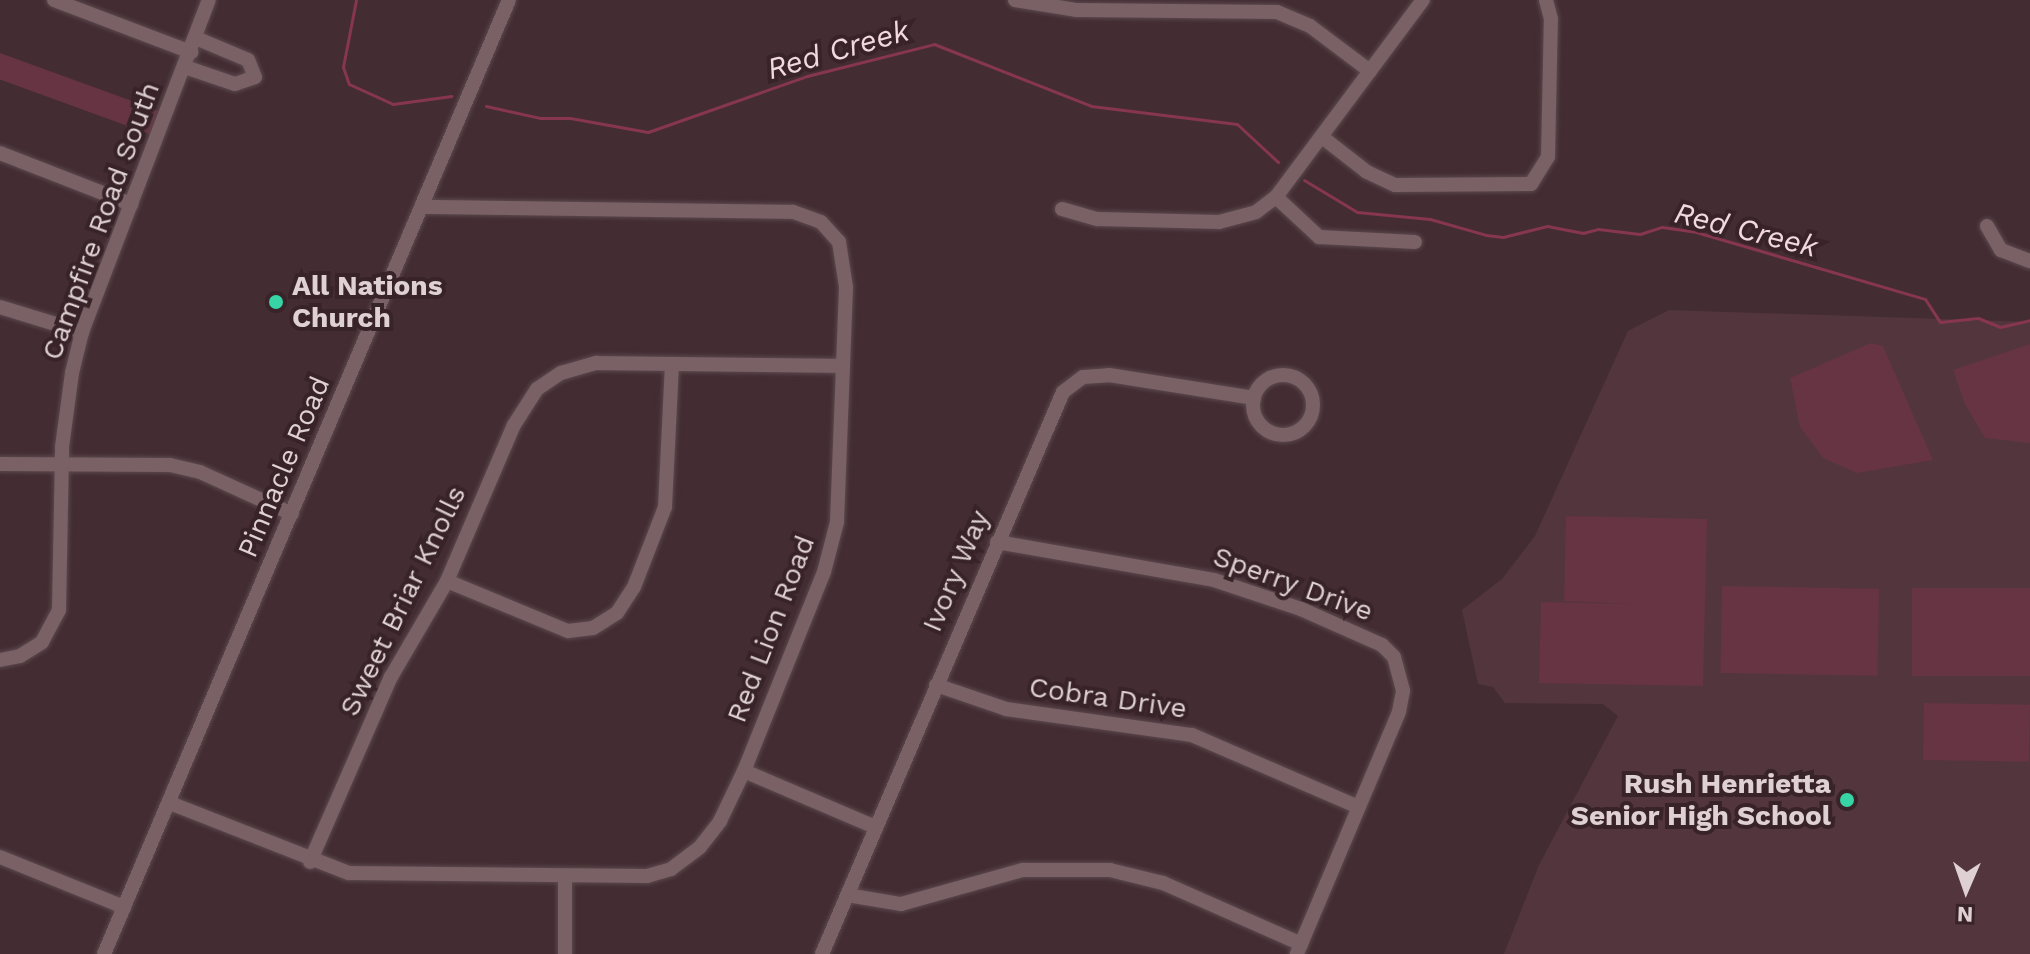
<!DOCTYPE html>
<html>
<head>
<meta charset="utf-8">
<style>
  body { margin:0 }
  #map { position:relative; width:2030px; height:954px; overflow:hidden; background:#432d32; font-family:"Work Sans",sans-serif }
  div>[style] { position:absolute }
  .built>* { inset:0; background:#53363d }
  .green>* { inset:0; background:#663442; transform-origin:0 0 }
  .stream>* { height:3px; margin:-1.5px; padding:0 1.5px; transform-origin:1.5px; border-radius:1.5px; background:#87364f }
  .roads { filter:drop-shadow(0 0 2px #5b494e) drop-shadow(0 0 2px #5b494e) }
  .minor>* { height:14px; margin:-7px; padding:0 7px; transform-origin:7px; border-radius:7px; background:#7a6166 }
  .minor>.ring { margin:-7px; padding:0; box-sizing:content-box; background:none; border:14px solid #7a6166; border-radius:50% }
  .dots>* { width:22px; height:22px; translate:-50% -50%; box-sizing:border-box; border:4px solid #382328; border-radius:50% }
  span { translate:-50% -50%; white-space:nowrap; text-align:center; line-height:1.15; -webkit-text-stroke:8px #382328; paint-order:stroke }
  .street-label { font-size:28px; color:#ded0d3 }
  .poi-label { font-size:28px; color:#ded0d3; font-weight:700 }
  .left { translate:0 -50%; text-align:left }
  .right { translate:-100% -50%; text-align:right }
  .water-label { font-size:30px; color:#f2d9de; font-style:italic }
  .north { position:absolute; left:1926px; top:850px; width:80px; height:80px; -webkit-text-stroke:6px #382328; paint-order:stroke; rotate:182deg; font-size:22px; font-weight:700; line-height:32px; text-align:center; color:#ded0d3 }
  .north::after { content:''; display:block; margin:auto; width:28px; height:36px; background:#ded0d3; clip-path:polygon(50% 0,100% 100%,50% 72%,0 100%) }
</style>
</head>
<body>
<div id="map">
  <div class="built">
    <i style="clip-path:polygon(1669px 310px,2030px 322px,2030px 954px,1504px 954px,1539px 865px,1618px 716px,1603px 704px,1505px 703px,1493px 687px,1478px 684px,1462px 610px,1502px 579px,1535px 536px,1628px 331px)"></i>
  </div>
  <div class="green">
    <i style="left:0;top:53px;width:169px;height:25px;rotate:20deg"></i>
    <i style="clip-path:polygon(1871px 343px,1883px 346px,1933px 460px,1857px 473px,1823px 458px,1800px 427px,1790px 378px)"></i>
    <i style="clip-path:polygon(2030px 344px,2030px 443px,1985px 438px,1965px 404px,1953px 370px)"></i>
    <i style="clip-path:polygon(1566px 516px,1707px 519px,1703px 686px,1539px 683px,1541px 602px,1636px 604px,1564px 601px)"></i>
    <i style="left:1722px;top:586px;width:157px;height:87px;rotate:1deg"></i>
    <i style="left:1912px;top:588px;width:118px;height:88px"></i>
    <i style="left:1924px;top:703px;width:106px;height:57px;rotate:1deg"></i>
  </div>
  <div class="stream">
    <i style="left:356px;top:0;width:68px;rotate:101deg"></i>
    <i style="left:343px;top:67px;width:18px;rotate:71deg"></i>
    <i style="left:349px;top:84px;width:48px;rotate:24.4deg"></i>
    <i style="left:393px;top:104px;width:59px;rotate:-7.9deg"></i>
    <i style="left:486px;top:106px;width:55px;rotate:12.5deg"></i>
    <i style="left:540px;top:118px;width:30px"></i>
    <i style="left:570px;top:118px;width:79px;rotate:10.2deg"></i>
    <i style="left:648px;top:132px;width:169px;rotate:-19.4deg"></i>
    <i style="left:807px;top:76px;width:131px;rotate:-14.1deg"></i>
    <i style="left:934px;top:44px;width:169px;rotate:21.5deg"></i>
    <i style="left:1091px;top:106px;width:147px;rotate:7deg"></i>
    <i style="left:1237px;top:124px;width:56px;rotate:42.8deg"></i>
    <i style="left:1304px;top:180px;width:62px;rotate:31.1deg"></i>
    <i style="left:1357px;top:212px;width:73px;rotate:5.5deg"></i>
    <i style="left:1430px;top:219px;width:58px;rotate:15.9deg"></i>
    <i style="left:1486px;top:235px;width:17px;rotate:7deg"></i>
    <i style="left:1503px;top:237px;width:45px;rotate:-14deg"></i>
    <i style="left:1547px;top:226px;width:37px;rotate:11deg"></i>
    <i style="left:1583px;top:233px;width:16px;rotate:-15deg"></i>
    <i style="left:1598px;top:229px;width:42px;rotate:6.8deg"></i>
    <i style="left:1640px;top:234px;width:23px;rotate:-18deg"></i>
    <i style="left:1662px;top:227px;width:34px;rotate:8deg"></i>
    <i style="left:1696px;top:232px;width:239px;rotate:16.3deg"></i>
    <i style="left:1925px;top:299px;width:27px;rotate:57deg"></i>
    <i style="left:1940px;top:322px;width:38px;rotate:-6deg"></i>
    <i style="left:1978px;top:318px;width:24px;rotate:22deg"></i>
    <i style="left:2000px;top:327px;width:31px;rotate:-13deg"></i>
  </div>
  <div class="roads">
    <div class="minor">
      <i style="left:54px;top:0;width:147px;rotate:20.8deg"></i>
      <i style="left:1015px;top:0;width:63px;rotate:9.2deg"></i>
      <i style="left:1077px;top:10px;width:200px;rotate:0.6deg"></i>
      <i style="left:1277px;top:12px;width:36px;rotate:23deg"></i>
      <i style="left:1310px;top:26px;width:75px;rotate:36.9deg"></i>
      <i style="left:185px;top:67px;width:53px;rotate:18.8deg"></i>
      <i style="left:235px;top:84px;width:21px;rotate:-19deg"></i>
      <i style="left:255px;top:77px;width:18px;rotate:-112deg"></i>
      <i style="left:248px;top:60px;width:56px;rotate:-157.1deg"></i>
      <i style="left:1322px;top:137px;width:57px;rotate:37.9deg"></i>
      <i style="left:1367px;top:172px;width:31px;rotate:25deg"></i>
      <i style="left:1395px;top:185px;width:136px;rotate:-0.4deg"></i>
      <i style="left:1531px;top:184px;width:32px;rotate:-58deg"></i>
      <i style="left:1548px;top:157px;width:138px;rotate:-88.8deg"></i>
      <i style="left:1551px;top:19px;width:20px;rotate:-105deg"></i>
      <i style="left:0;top:153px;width:141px;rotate:21.3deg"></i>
      <i style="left:1276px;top:197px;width:59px;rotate:42.9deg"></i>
      <i style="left:1319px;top:237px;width:96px;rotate:3deg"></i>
      <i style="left:1062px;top:209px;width:37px;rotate:16deg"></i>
      <i style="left:1098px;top:219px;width:121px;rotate:1.4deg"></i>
      <i style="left:1219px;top:222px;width:38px;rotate:-15deg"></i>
      <i style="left:1256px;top:212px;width:25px;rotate:-37deg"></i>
      <i style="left:1276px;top:197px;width:246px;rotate:-53.3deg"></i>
      <i style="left:1987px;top:226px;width:28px;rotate:60deg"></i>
      <i style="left:2001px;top:250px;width:31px;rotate:21deg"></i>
      <i style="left:0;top:307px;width:86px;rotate:17deg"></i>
      <i class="ring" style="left:1253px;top:375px;width:46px;height:46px"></i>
      <i style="left:0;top:464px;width:170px;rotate:0.3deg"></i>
      <i style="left:170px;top:465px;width:31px;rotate:13deg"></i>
      <i style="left:200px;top:472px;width:101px;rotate:24.5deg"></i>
      <i style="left:997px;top:542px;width:220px;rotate:9.9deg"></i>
      <i style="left:1214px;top:580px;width:92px;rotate:18.4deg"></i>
      <i style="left:1301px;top:609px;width:89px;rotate:24deg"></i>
      <i style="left:1382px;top:645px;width:17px;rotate:45deg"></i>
      <i style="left:1394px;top:657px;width:35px;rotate:75deg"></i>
      <i style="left:1403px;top:691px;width:21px;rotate:101deg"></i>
      <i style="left:1399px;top:712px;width:263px;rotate:112.9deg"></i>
      <i style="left:447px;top:581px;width:131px;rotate:22.5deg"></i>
      <i style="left:568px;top:631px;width:25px;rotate:-7deg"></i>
      <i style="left:593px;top:628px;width:28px;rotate:-32deg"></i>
      <i style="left:617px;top:613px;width:31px;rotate:-57deg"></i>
      <i style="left:634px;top:587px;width:86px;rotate:-68.8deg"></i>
      <i style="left:665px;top:507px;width:143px;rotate:-87.2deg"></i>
      <i style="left:0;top:660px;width:20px;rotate:-11deg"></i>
      <i style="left:20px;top:656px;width:26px;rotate:-32deg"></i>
      <i style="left:42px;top:642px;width:36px;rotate:-62deg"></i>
      <i style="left:59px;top:610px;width:163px;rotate:-88.9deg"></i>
      <i style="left:62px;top:447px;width:75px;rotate:-82.3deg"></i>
      <i style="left:72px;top:373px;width:42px;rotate:-76.3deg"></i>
      <i style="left:82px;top:332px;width:355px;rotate:-69.1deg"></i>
      <i style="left:936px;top:685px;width:74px;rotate:18.9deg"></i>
      <i style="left:1006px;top:709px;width:188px;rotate:8deg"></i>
      <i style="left:1192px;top:735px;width:181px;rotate:23.4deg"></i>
      <i style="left:744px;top:771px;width:142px;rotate:23.1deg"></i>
      <i style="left:170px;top:803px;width:192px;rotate:21.4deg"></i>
      <i style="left:349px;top:873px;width:298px;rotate:0.6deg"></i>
      <i style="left:647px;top:876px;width:25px;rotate:-16deg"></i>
      <i style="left:671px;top:869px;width:36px;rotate:-37deg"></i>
      <i style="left:700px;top:847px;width:33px;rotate:-52deg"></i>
      <i style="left:720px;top:821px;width:55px;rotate:-64.4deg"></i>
      <i style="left:744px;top:771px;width:214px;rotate:-68.1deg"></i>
      <i style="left:824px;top:572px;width:52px;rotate:-75.4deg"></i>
      <i style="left:837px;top:522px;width:235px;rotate:-87.8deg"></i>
      <i style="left:846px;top:287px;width:46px;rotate:-98.8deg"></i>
      <i style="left:839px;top:242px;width:27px;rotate:-132deg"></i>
      <i style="left:821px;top:222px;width:30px;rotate:-160deg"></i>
      <i style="left:793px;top:212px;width:370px;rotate:-179.2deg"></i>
      <i style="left:0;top:857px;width:134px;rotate:22deg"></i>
      <i style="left:310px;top:862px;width:202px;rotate:-66.4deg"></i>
      <i style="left:391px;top:677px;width:111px;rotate:-59.7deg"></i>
      <i style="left:447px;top:581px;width:170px;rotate:-66.8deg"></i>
      <i style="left:514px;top:425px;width:43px;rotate:-57.4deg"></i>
      <i style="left:537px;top:389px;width:29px;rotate:-34deg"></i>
      <i style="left:561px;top:373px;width:37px;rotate:-16deg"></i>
      <i style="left:597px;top:363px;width:246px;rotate:0.7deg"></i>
      <i style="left:847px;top:895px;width:55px;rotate:9.5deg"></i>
      <i style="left:901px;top:904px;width:127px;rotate:-15.6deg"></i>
      <i style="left:1023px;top:870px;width:87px"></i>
      <i style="left:1110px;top:870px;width:55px;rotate:13.8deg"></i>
      <i style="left:1163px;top:883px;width:151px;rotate:23.8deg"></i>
      <i style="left:104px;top:954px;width:1036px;rotate:-67deg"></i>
      <i style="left:565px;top:954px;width:78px;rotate:-90deg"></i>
      <i style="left:822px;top:954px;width:611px;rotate:-66.79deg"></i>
      <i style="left:1063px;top:392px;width:25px;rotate:-37deg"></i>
      <i style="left:1083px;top:377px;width:26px;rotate:-4deg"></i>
      <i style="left:1109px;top:375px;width:147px;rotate:9deg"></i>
    </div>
  </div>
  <div class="dots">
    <i style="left:276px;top:302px;background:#37d4a6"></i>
    <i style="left:1847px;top:800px;background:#37d4a6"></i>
  </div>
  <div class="street-label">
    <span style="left:101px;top:221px;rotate:-70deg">Campfire Road South</span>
    <span style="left:284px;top:467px;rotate:-67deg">Pinnacle Road</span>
    <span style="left:956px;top:571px;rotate:-67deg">Ivory Way</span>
    <span style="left:1293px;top:584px;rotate:20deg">Sperry Drive</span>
    <span style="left:403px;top:601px;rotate:-64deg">Sweet Briar Knolls</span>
    <span style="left:771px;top:629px;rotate:-69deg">Red Lion Road</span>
    <span style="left:1108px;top:698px;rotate:8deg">Cobra Drive</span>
  </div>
  <div class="poi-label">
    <span class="left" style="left:292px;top:302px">All Nations<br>Church</span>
    <span class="right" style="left:1831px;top:800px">Rush Henrietta<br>Senior High School</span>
  </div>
  <div class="water-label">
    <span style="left:838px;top:50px;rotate:-16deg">Red Creek</span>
    <span style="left:1746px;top:230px;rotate:14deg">Red Creek</span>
  </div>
  <div class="north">N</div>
</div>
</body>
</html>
